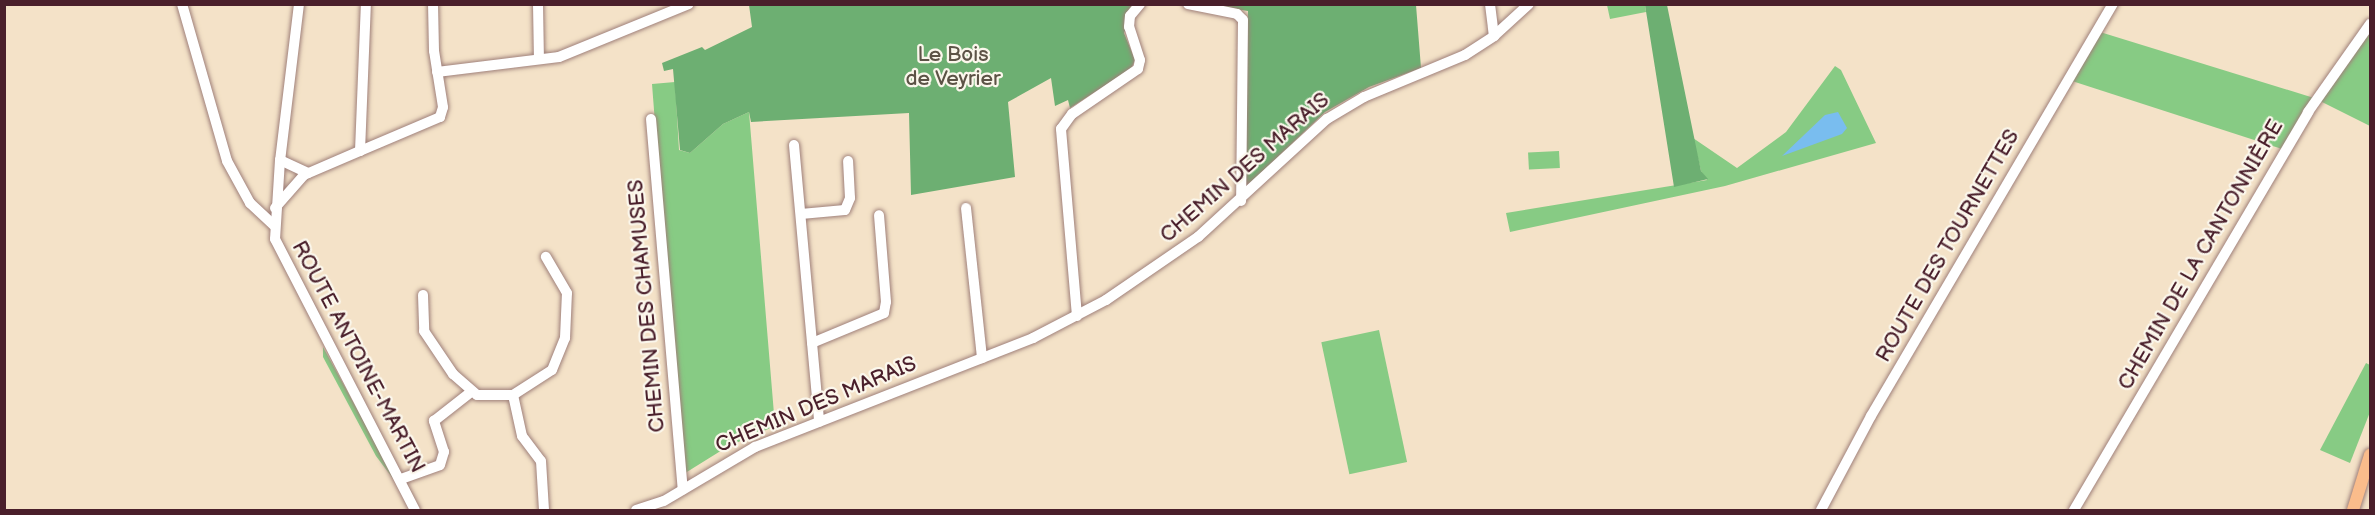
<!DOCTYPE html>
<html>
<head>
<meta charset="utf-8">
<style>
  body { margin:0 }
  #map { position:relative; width:2375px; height:515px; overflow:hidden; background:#f4e2c8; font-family:"Balsamiq Sans",sans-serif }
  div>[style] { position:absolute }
  .green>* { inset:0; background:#87cb84; transform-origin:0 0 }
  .forest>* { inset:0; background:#6daf72 }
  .water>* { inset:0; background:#79bdef }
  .roads { filter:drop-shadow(0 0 2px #9f807a) drop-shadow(0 0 2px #9f807a) }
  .minor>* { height:10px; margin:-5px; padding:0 5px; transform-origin:5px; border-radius:5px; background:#fff }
  .major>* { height:12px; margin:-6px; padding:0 6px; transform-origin:6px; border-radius:6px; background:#fabc8b }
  span { translate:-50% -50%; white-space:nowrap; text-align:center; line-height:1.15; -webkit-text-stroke:4.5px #fbf7ec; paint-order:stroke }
  .park-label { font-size:21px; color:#5c5346 }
  .street-label { font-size:21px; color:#4a1f2b }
  .frame { position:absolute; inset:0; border:6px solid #4a1f2b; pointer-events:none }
</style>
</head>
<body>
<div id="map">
  <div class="green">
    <i style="clip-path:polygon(1607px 5px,1645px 5px,1646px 12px,1610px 19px)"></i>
    <i style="clip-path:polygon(2370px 31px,2370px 126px,2320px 101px)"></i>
    <i style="clip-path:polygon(2100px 32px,2314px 98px,2282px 149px,2072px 81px)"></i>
    <i style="clip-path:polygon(1835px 66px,1841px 70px,1876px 143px,1725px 186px,1510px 232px,1506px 213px,1707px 180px,1701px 171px,1693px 138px,1737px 168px,1786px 132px)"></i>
    <i style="clip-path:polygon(675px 82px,679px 150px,690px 153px,723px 124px,749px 112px,775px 426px,727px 447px,682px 475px,652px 84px)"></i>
    <i style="left:1559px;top:151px;width:17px;height:31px;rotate:87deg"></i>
    <i style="left:1379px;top:330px;width:135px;height:59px;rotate:78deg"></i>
    <i style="clip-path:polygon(323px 347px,374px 440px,394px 480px,376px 456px,323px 357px)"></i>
    <i style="clip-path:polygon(2366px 363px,2370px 365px,2370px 412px,2350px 463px,2320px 450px)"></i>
  </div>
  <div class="forest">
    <i style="clip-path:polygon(749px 5px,1134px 5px,1124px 33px,1135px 60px,1131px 69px,1070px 108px,1068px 100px,1055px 106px,1051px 78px,1008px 102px,1015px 177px,911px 195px,909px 113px,751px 122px,749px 112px,723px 124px,690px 153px,680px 150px,673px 69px,664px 71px,662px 63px,702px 47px,705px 50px,752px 27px)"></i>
    <i style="clip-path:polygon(1209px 5px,1416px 5px,1421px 68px,1369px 87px,1325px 112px,1247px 186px,1243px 177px,1248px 11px)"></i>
    <i style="clip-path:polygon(1645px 5px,1667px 5px,1701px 171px,1708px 179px,1674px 187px)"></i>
  </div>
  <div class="water">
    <i style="clip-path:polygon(1838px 112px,1847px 128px,1842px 134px,1782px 156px,1825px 115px)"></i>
  </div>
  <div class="roads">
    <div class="minor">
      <i style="left:182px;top:4px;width:163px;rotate:74deg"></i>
      <i style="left:227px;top:161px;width:48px;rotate:61.3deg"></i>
      <i style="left:250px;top:203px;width:33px;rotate:43deg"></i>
      <i style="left:299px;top:4px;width:157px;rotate:96.9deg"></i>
      <i style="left:280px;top:160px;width:79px;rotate:93.6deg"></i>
      <i style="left:275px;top:239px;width:305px;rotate:62.7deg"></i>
      <i style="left:538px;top:4px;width:55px;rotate:89deg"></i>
      <i style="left:1188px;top:4px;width:50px;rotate:11.5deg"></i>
      <i style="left:1237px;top:14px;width:8px;rotate:45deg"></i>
      <i style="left:1243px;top:20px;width:181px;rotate:90.6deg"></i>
      <i style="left:1490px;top:4px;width:32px;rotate:83deg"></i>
      <i style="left:437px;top:72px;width:123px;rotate:-7deg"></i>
      <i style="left:559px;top:57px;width:140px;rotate:-22.2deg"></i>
      <i style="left:651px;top:119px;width:372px;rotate:85.1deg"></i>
      <i style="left:794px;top:145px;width:278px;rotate:84.8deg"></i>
      <i style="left:360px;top:151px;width:87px;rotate:-23deg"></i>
      <i style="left:440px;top:117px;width:10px;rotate:-73deg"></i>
      <i style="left:443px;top:107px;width:57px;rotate:-99.1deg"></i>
      <i style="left:434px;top:51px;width:47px;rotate:-91.2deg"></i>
      <i style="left:280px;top:160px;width:31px;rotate:25deg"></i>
      <i style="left:275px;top:208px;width:44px;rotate:-48.7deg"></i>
      <i style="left:304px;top:175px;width:61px;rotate:-23.2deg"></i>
      <i style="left:360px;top:151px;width:147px;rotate:-87.7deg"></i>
      <i style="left:966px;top:208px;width:151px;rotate:83.9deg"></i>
      <i style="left:801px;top:214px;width:44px;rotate:-5.2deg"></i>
      <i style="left:845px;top:210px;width:13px;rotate:-67deg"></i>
      <i style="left:850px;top:198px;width:37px;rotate:-93deg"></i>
      <i style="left:423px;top:295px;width:36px;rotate:88deg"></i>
      <i style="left:424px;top:331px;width:52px;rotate:56deg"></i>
      <i style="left:453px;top:374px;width:32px;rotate:41deg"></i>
      <i style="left:477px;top:395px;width:36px"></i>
      <i style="left:513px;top:395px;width:46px;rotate:-32.7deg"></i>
      <i style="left:552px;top:370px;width:35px;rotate:-68deg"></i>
      <i style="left:565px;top:338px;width:45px;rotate:-87.5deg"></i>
      <i style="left:567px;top:293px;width:42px;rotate:-120.3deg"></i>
      <i style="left:1077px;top:316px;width:188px;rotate:-94.9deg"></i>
      <i style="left:1061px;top:129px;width:19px;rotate:-54deg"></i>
      <i style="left:1072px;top:114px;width:80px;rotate:-34.3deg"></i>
      <i style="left:1138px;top:69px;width:9px;rotate:-77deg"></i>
      <i style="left:1140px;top:60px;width:35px;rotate:-108deg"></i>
      <i style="left:1129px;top:27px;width:11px;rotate:-85deg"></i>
      <i style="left:1130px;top:16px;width:16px;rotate:-50deg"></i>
      <i style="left:812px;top:343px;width:78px;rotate:-22.6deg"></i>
      <i style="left:884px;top:313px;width:11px;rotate:-80deg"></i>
      <i style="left:886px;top:302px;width:87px;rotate:-94.6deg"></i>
      <i style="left:513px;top:395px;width:42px;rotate:77.6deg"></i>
      <i style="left:522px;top:436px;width:31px;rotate:53deg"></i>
      <i style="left:541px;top:461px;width:49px;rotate:86.5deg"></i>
      <i style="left:401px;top:479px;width:41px;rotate:-19.7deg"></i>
      <i style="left:440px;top:465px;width:14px;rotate:-73deg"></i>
      <i style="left:444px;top:452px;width:33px;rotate:-108deg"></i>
      <i style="left:434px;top:421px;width:47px;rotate:-38.1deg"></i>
      <i style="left:636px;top:510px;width:29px;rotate:-18deg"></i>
      <i style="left:664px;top:501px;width:106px;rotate:-30.7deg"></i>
      <i style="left:755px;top:447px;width:299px;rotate:-21.4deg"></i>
      <i style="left:1033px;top:338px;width:82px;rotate:-27.5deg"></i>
      <i style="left:1106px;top:300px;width:112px;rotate:-34.4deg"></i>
      <i style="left:1198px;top:237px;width:175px;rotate:-42.5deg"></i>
      <i style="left:1327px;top:119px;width:43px;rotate:-30.7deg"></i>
      <i style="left:1364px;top:97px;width:109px;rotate:-22.6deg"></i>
      <i style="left:1465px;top:55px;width:35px;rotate:-33deg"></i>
      <i style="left:1494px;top:36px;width:47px;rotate:-42.4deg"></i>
      <i style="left:1821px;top:510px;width:106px;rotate:-62deg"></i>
      <i style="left:1871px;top:416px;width:478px;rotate:-59.6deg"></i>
      <i style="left:2074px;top:510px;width:462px;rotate:-59.5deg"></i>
      <i style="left:2308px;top:112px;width:108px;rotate:-54.8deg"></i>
    </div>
    <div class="major">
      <i style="left:2353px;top:510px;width:58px;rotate:-72.8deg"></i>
    </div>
  </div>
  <div class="park-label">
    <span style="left:953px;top:67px">Le Bois<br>de Veyrier</span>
  </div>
  <div class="street-label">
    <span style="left:1245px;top:168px;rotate:-41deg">CHEMIN DES MARAIS</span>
    <span style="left:1948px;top:246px;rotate:-60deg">ROUTE DES TOURNETTES</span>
    <span style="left:2201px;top:255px;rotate:-60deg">CHEMIN DE LA CANTONNIÈRE</span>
    <span style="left:647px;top:306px;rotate:-95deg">CHEMIN DES CHAMUSES</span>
    <span style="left:358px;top:357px;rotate:62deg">ROUTE ANTOINE-MARTIN</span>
    <span style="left:816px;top:405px;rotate:-23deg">CHEMIN DES MARAIS</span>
  </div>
  <div class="frame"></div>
</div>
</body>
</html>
